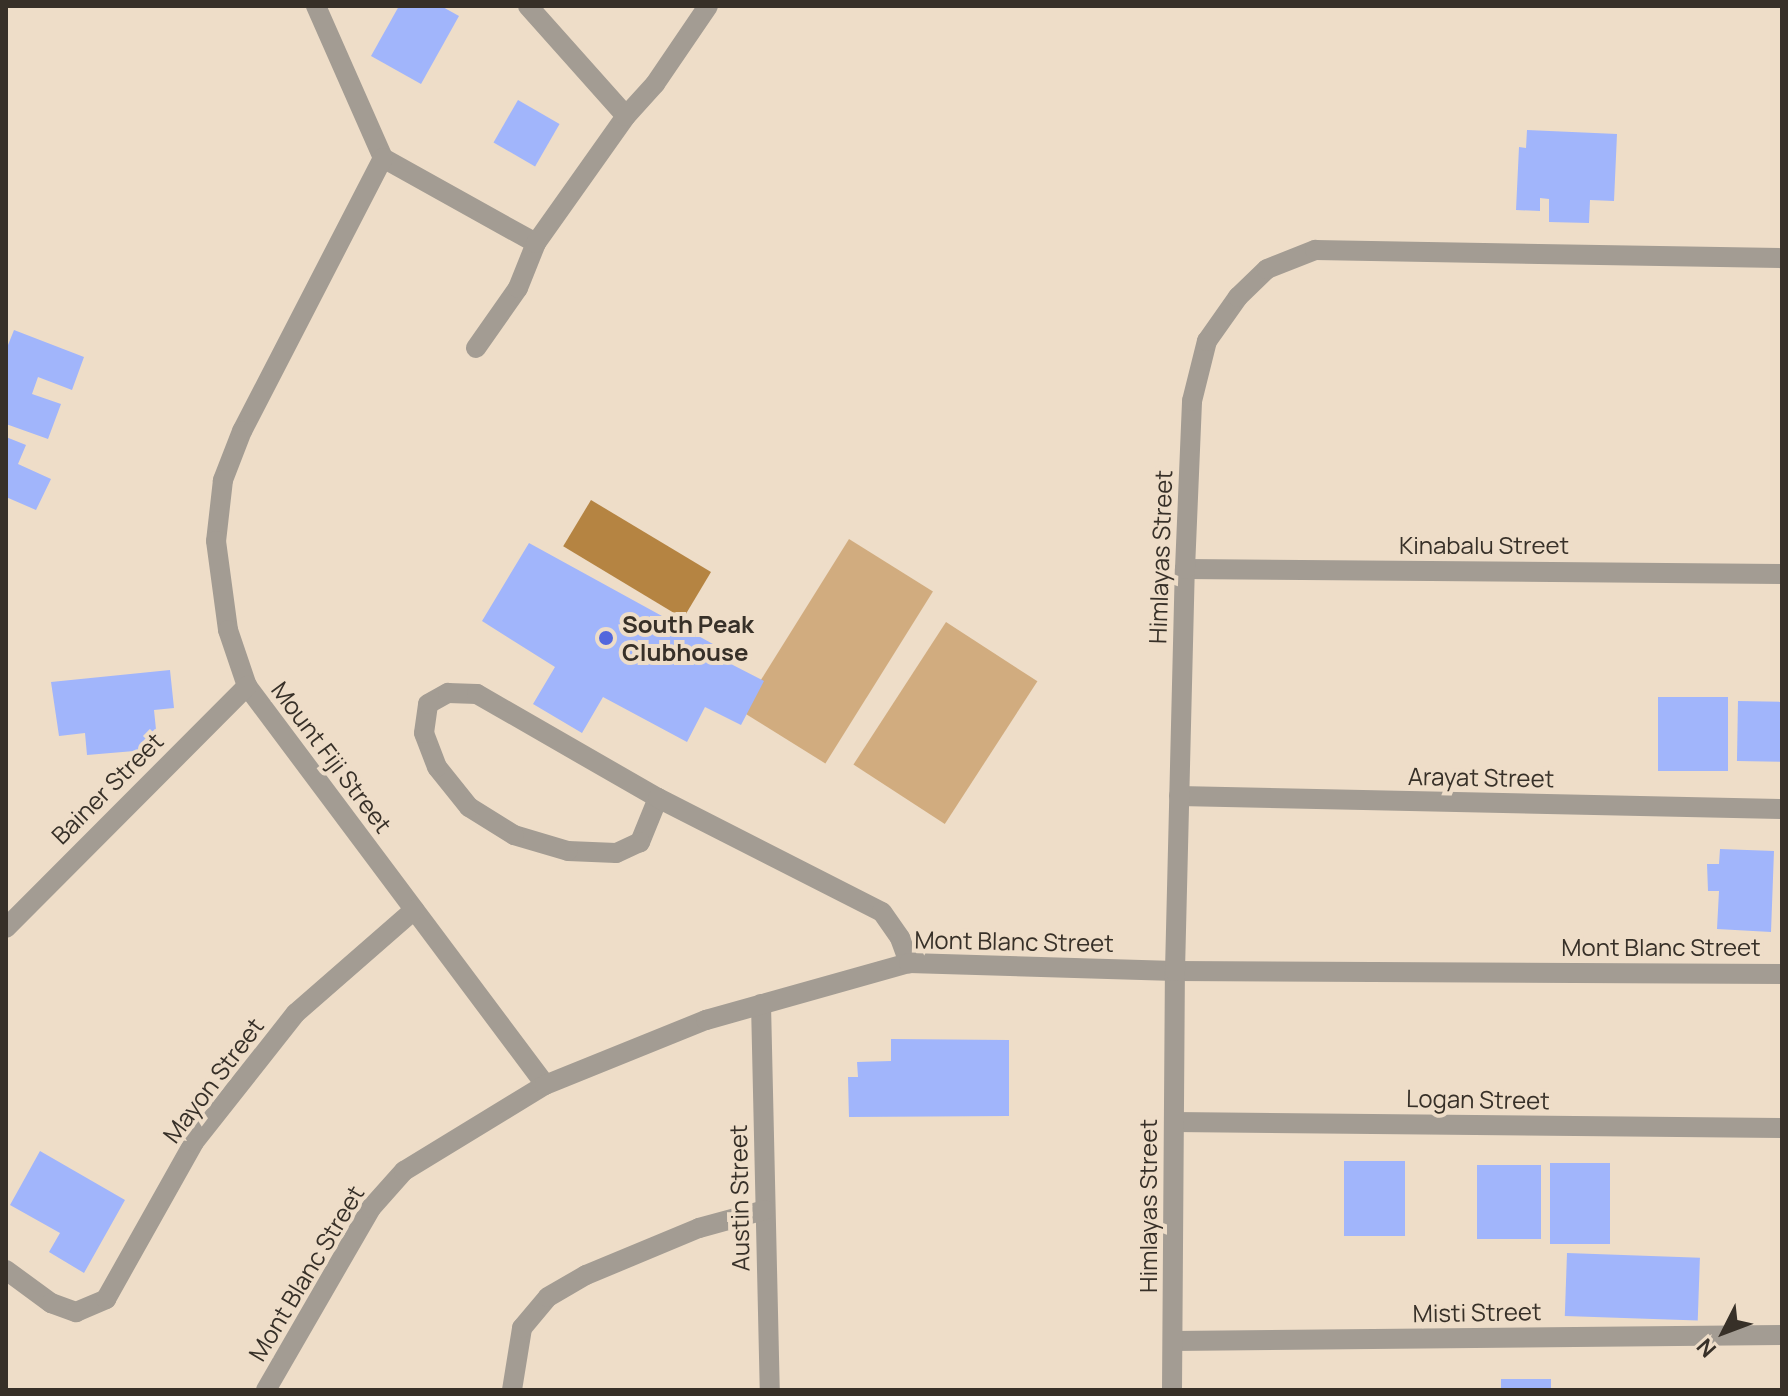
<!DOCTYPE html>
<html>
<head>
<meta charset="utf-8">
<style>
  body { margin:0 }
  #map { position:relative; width:1788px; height:1396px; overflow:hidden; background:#eeddc8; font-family:Manrope,sans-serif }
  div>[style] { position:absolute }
  .green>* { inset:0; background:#d1ac7f; transform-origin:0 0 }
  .water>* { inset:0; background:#b58442; transform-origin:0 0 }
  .building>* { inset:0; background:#a1b5fb; transform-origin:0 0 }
  .minor>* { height:20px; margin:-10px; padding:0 10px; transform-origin:10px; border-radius:10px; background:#a39c93 }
  .dots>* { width:22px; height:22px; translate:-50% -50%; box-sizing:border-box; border:4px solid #eeddc8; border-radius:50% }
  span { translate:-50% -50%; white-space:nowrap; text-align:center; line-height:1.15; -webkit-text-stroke:8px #eeddc8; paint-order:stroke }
  .street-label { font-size:24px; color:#373028 }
  .poi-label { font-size:24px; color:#373028; font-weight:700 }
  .left { translate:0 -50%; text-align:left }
  .frame { position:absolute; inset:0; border:8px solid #373028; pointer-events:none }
  .north { position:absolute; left:1684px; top:1292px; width:80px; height:80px; -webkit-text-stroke:6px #eeddc8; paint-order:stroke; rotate:228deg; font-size:22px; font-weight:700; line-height:32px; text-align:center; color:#373028 }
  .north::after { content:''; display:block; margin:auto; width:28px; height:36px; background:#373028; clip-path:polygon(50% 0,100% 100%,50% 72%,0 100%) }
</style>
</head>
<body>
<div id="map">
  <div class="green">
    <i style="left:849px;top:539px;width:99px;height:203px;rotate:32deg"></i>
    <i style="left:946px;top:622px;width:109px;height:170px;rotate:33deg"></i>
  </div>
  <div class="water">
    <i style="left:591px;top:500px;width:140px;height:54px;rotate:31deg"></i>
  </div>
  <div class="building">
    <i style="clip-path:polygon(399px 6px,441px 6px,459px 16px,421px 84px,371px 56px)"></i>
    <i style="left:518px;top:100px;width:48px;height:49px;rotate:30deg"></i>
    <i style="clip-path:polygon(1527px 130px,1617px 134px,1614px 201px,1590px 200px,1589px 223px,1549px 222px,1549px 199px,1540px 198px,1540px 211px,1516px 210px,1519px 147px,1526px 148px)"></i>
    <i style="clip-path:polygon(14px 330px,84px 357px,72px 390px,38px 377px,32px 394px,61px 404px,48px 439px,6px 424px,6px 350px)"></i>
    <i style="clip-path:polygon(6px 437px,26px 445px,18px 464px,51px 479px,36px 510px,6px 497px)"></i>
    <i style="clip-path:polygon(529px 543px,733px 655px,729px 663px,764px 681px,741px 725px,705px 707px,687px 742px,603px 697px,582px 733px,533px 704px,555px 667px,482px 621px)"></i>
    <i style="clip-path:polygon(170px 670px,174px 708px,154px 710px,158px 749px,87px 755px,85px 733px,59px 736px,51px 682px)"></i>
    <i style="left:1658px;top:697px;width:70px;height:74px"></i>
    <i style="left:1738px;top:701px;width:44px;height:60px;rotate:1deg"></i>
    <i style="clip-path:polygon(1720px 849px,1774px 851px,1771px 932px,1717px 929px,1719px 891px,1708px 891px,1707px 864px,1719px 864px)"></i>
    <i style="clip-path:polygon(891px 1039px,1009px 1040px,1009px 1116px,849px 1117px,848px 1077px,858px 1077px,857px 1062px,891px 1061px)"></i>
    <i style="clip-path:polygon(40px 1151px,125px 1200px,84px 1273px,49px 1252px,60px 1233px,10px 1205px)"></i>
    <i style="left:1344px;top:1161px;width:61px;height:75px"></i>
    <i style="left:1550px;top:1163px;width:60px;height:81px"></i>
    <i style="left:1477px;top:1165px;width:64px;height:74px"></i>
    <i style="left:1567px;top:1253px;width:133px;height:63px;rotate:2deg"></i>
    <i style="left:1501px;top:1379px;width:50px;height:11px"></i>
  </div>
  <div class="minor">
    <i style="left:316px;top:6px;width:166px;rotate:66.2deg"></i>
    <i style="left:383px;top:158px;width:175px;rotate:29.1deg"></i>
    <i style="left:528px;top:6px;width:147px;rotate:48.3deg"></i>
    <i style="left:383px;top:158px;width:307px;rotate:117.3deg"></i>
    <i style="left:242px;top:431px;width:53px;rotate:111.2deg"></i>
    <i style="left:223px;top:480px;width:61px;rotate:96.5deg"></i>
    <i style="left:216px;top:541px;width:90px;rotate:82.3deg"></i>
    <i style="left:228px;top:630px;width:59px;rotate:71.3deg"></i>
    <i style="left:247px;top:686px;width:498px;rotate:53.2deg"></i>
    <i style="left:476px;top:348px;width:73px;rotate:-55deg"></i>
    <i style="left:518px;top:288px;width:48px;rotate:-68.2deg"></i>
    <i style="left:536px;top:243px;width:156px;rotate:-54.7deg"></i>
    <i style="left:626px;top:116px;width:43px;rotate:-47.8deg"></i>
    <i style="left:655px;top:84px;width:94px;rotate:-55.8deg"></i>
    <i style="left:1185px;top:569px;width:597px;rotate:0.48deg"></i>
    <i style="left:1179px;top:796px;width:603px;rotate:1.24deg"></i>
    <i style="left:658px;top:798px;width:48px;rotate:112.2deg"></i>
    <i style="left:640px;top:842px;width:26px;rotate:155deg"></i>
    <i style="left:616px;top:853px;width:48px;rotate:-177.6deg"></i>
    <i style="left:568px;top:851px;width:56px;rotate:-163.5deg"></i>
    <i style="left:514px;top:835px;width:53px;rotate:-148.1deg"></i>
    <i style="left:469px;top:807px;width:51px;rotate:-128.7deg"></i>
    <i style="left:437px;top:767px;width:36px;rotate:-111deg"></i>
    <i style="left:424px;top:733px;width:29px;rotate:-82deg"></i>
    <i style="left:428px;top:704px;width:23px;rotate:-29deg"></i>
    <i style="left:448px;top:693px;width:29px;rotate:2deg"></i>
    <i style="left:477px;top:694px;width:209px;rotate:29.9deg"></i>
    <i style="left:658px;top:798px;width:251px;rotate:27deg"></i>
    <i style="left:882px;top:912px;width:32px;rotate:55deg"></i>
    <i style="left:900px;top:938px;width:27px;rotate:70deg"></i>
    <i style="left:6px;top:928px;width:342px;rotate:-45.1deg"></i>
    <i style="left:761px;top:1004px;width:386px;rotate:88.7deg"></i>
    <i style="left:1174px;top:1122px;width:608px;rotate:0.57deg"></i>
    <i style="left:6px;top:1270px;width:56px;rotate:36.3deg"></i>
    <i style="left:51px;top:1303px;width:27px;rotate:20deg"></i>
    <i style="left:76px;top:1312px;width:33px;rotate:-23deg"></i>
    <i style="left:106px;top:1299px;width:180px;rotate:-60.7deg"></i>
    <i style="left:194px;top:1142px;width:164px;rotate:-51.7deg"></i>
    <i style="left:296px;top:1013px;width:157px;rotate:-41.1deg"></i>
    <i style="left:1173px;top:1341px;width:609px;rotate:-0.56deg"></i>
    <i style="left:266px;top:1390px;width:210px;rotate:-60deg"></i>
    <i style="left:371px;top:1208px;width:50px;rotate:-48.3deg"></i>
    <i style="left:404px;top:1171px;width:165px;rotate:-31.4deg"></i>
    <i style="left:545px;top:1085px;width:174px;rotate:-22deg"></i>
    <i style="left:706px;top:1020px;width:211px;rotate:-15.7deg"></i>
    <i style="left:909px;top:963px;width:266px;rotate:1.7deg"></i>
    <i style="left:1175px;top:971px;width:607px;rotate:0.28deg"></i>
    <i style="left:512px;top:1390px;width:63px;rotate:-80.8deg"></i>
    <i style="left:522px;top:1328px;width:40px;rotate:-50deg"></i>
    <i style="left:548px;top:1297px;width:44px;rotate:-30.1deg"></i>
    <i style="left:586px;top:1275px;width:122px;rotate:-22.6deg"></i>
    <i style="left:699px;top:1228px;width:68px;rotate:-15.3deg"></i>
    <i style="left:1172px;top:1390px;width:419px;rotate:-89.6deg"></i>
    <i style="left:1175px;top:971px;width:402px;rotate:-88.6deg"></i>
    <i style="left:1185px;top:569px;width:168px;rotate:-87.6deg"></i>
    <i style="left:1192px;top:401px;width:62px;rotate:-76deg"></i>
    <i style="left:1207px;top:341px;width:54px;rotate:-54.8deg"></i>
    <i style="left:1238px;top:297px;width:40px;rotate:-44deg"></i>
    <i style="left:1267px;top:269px;width:52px;rotate:-21.6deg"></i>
    <i style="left:1315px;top:250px;width:467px;rotate:1deg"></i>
  </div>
  <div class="dots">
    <i style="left:606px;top:638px;background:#5367dd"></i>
  </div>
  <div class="street-label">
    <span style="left:1484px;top:545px">Kinabalu Street</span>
    <span style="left:1160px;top:557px;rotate:-88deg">Himlayas Street</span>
    <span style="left:332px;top:757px;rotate:53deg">Mount Fiji Street</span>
    <span style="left:1481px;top:777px;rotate:1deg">Arayat Street</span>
    <span style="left:107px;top:788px;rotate:-45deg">Bainer Street</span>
    <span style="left:1014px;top:941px;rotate:1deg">Mont Blanc Street</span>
    <span style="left:1661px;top:947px">Mont Blanc Street</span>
    <span style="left:213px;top:1080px;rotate:-53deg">Mayon Street</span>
    <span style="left:1478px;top:1099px;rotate:1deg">Logan Street</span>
    <span style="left:739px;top:1198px;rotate:-91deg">Austin Street</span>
    <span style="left:1148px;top:1206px;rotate:-90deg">Himlayas Street</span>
    <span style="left:306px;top:1273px;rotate:-59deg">Mont Blanc Street</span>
    <span style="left:1477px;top:1312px;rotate:-1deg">Misti Street</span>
  </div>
  <div class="poi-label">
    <span class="left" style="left:622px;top:638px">South Peak<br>Clubhouse</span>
  </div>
  <div class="frame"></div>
  <div class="north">N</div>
</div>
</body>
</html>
